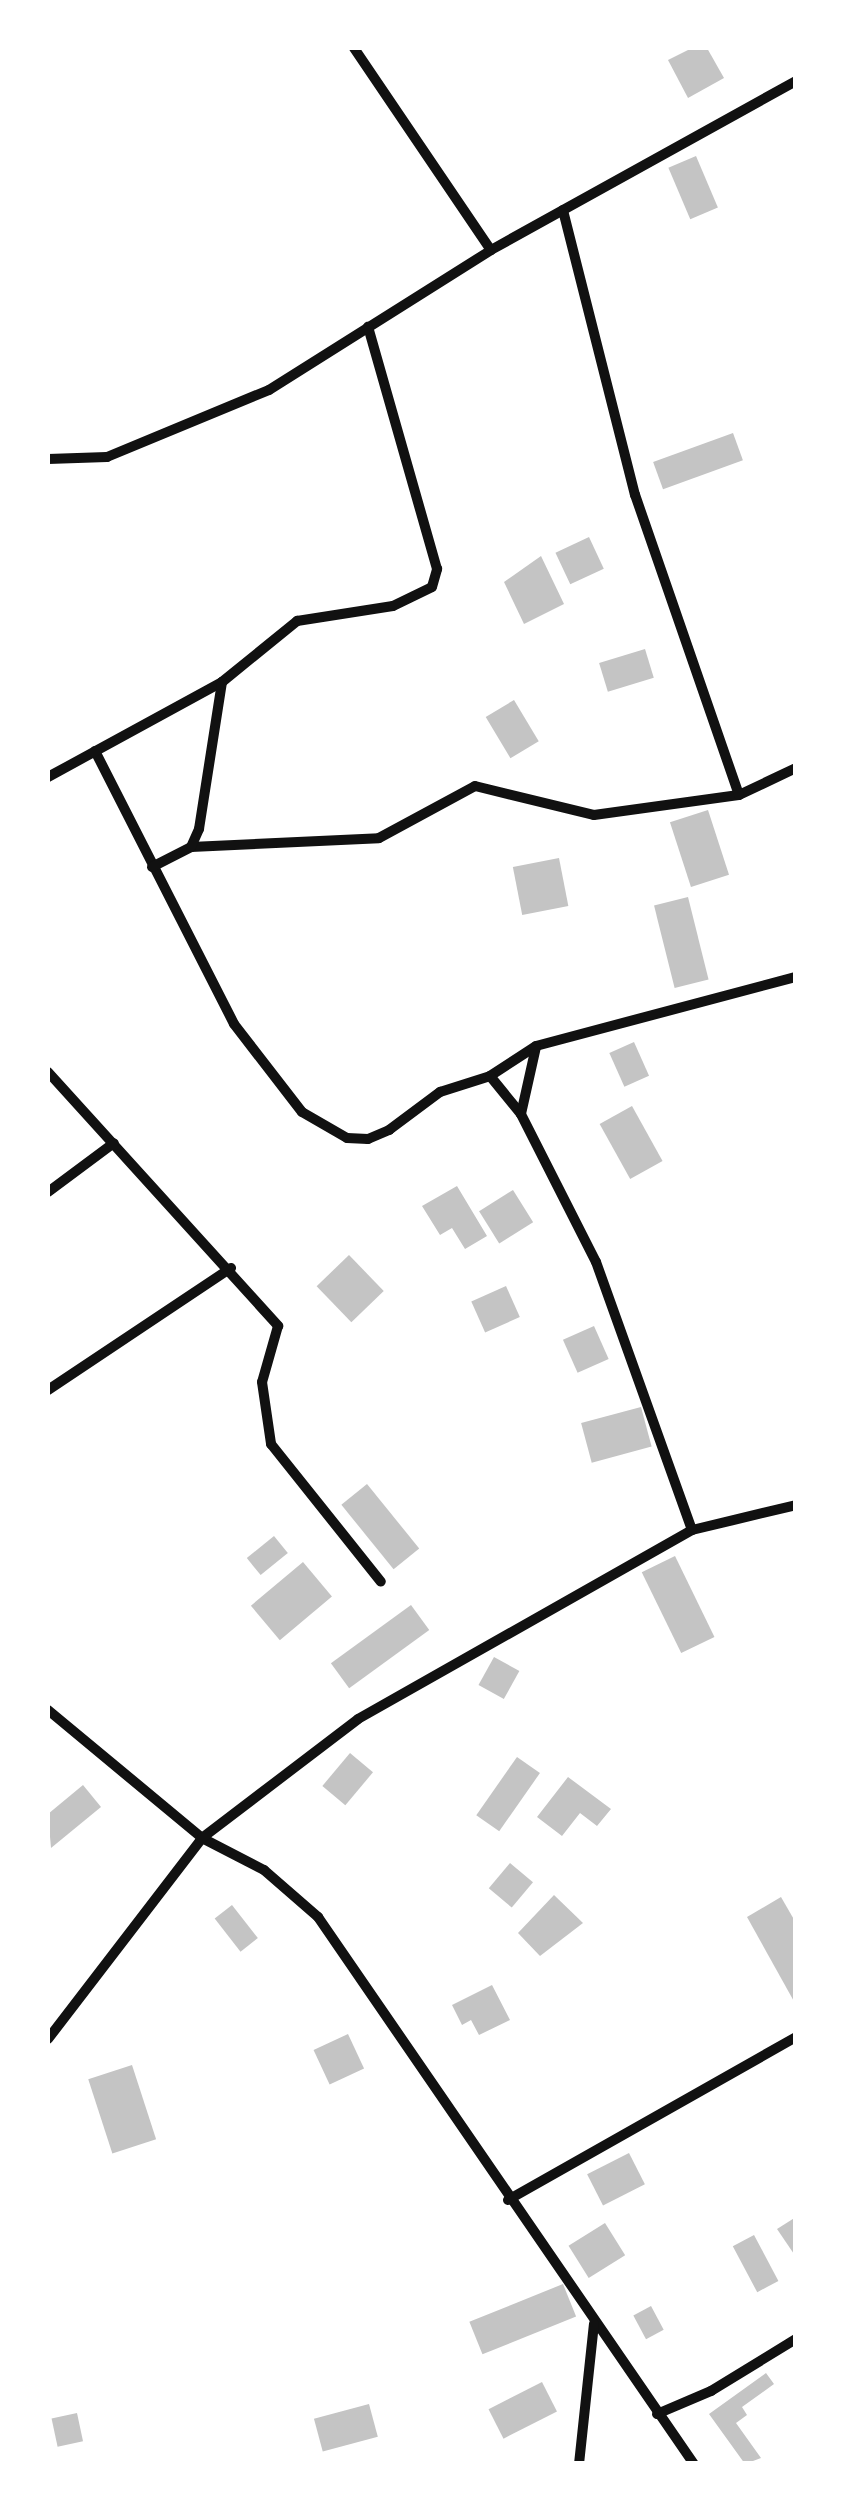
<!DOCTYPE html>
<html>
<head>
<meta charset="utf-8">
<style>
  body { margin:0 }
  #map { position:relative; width:843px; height:2511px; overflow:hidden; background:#fff; font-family:Barlow,sans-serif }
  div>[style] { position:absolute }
  .building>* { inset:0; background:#c4c4c4; transform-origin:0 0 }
  .minor>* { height:10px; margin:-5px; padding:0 5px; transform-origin:5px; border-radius:5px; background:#111 }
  span { translate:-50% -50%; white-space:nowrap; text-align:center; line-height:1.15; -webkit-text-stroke:10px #fff; paint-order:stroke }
  .frame { position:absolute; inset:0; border:50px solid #fff; pointer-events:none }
</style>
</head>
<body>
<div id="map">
  <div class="building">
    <i style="clip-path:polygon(692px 48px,707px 48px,724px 78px,688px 98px,668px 60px)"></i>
    <i style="left:696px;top:156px;width:56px;height:30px;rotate:67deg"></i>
    <i style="left:733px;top:433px;width:29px;height:85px;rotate:70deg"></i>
    <i style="left:589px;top:537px;width:35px;height:37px;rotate:65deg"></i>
    <i style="clip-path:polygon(541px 556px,564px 604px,524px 624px,504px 582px)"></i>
    <i style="left:645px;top:649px;width:30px;height:48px;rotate:73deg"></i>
    <i style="left:514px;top:700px;width:48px;height:33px;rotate:59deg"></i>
    <i style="left:708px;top:810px;width:68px;height:40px;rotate:72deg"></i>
    <i style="left:559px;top:858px;width:49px;height:47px;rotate:79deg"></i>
    <i style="left:688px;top:897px;width:85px;height:35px;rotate:76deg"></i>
    <i style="left:634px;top:1042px;width:37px;height:27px;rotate:66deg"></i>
    <i style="left:632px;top:1106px;width:63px;height:37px;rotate:61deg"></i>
    <i style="clip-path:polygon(457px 1186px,487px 1236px,465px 1249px,452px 1228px,440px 1235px,422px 1206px)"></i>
    <i style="left:513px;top:1190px;width:38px;height:40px;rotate:58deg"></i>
    <i style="left:349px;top:1255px;width:50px;height:45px;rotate:46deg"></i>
    <i style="left:506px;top:1286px;width:34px;height:38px;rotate:66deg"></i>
    <i style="left:594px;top:1326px;width:36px;height:34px;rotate:66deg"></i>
    <i style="left:641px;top:1407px;width:41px;height:62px;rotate:75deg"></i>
    <i style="left:367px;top:1484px;width:83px;height:33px;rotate:51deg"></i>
    <i style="left:274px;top:1536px;width:22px;height:35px;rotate:51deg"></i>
    <i style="left:675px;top:1556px;width:90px;height:37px;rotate:64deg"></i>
    <i style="left:303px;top:1562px;width:45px;height:68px;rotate:50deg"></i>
    <i style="left:411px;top:1605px;width:31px;height:99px;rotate:54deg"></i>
    <i style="left:494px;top:1657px;width:29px;height:32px;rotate:29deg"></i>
    <i style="left:350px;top:1753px;width:30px;height:43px;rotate:40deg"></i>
    <i style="left:517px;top:1757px;width:28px;height:71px;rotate:35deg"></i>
    <i style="clip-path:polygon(568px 1777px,611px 1809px,597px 1826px,580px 1813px,562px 1836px,537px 1817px)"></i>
    <i style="clip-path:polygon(83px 1785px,101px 1807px,51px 1848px,48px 1814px)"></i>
    <i style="left:510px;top:1863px;width:30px;height:33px;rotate:40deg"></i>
    <i style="clip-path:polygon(554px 1895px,583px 1923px,540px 1956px,518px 1933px)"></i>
    <i style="clip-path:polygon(781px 1897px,796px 1923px,796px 2005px,747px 1917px)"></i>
    <i style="left:232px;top:1905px;width:42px;height:22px;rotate:52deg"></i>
    <i style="clip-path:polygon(492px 1985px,510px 2020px,479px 2035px,471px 2020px,462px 2025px,452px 2005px)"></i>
    <i style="left:348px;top:2034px;width:38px;height:38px;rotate:65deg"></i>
    <i style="left:132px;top:2065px;width:78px;height:46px;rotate:72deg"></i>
    <i style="left:629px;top:2153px;width:35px;height:47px;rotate:63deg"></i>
    <i style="clip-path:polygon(796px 2217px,796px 2257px,777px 2229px)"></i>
    <i style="left:605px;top:2223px;width:38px;height:43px;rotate:58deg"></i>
    <i style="left:754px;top:2235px;width:52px;height:24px;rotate:62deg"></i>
    <i style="left:563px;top:2284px;width:35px;height:101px;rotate:68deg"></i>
    <i style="left:651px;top:2306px;width:27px;height:20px;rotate:62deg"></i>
    <i style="clip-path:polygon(766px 2373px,774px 2384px,742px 2407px,747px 2415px,736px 2423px,761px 2458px,745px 2464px,709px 2414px)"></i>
    <i style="left:542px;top:2382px;width:33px;height:60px;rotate:63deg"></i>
    <i style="left:369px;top:2404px;width:34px;height:57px;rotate:75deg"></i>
    <i style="left:77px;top:2413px;width:29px;height:26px;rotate:78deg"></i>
  </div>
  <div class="minor">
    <i style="left:354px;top:48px;width:244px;rotate:55.9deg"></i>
    <i style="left:48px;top:459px;width:59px;rotate:-1.9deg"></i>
    <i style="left:107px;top:457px;width:175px;rotate:-22.5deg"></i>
    <i style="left:269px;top:390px;width:262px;rotate:-32.2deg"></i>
    <i style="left:491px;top:250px;width:349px;rotate:-29deg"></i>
    <i style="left:95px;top:751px;width:306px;rotate:63deg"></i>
    <i style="left:234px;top:1024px;width:111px;rotate:52.3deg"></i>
    <i style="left:302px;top:1112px;width:52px;rotate:30deg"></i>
    <i style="left:347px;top:1138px;width:21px;rotate:3deg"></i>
    <i style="left:368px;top:1139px;width:23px;rotate:-23deg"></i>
    <i style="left:389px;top:1130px;width:64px;rotate:-36.7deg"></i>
    <i style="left:440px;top:1092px;width:52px;rotate:-17.7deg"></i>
    <i style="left:490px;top:1076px;width:55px;rotate:-33.1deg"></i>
    <i style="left:536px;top:1046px;width:269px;rotate:-14.9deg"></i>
    <i style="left:48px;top:777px;width:198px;rotate:-28.6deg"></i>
    <i style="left:222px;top:682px;width:97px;rotate:-39.1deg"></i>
    <i style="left:297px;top:621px;width:97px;rotate:-8.9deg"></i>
    <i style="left:393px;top:606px;width:43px;rotate:-26deg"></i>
    <i style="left:432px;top:587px;width:19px;rotate:-74deg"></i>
    <i style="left:437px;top:569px;width:252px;rotate:-105.9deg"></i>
    <i style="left:739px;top:795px;width:63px;rotate:-25.3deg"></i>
    <i style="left:191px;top:847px;width:188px;rotate:-2.7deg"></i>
    <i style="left:379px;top:838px;width:109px;rotate:-28.4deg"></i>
    <i style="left:475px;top:786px;width:122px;rotate:13.7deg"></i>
    <i style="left:594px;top:815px;width:146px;rotate:-7.9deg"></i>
    <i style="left:739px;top:795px;width:318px;rotate:-109.1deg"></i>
    <i style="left:635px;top:495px;width:294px;rotate:-104.2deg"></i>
    <i style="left:152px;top:867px;width:44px;rotate:-27.1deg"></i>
    <i style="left:191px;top:847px;width:20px;rotate:-66deg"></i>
    <i style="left:199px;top:829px;width:149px;rotate:-81.1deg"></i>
    <i style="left:48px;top:1072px;width:343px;rotate:47.8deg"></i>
    <i style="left:278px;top:1326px;width:58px;rotate:105.9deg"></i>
    <i style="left:262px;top:1382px;width:63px;rotate:81.7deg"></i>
    <i style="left:271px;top:1444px;width:176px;rotate:51.4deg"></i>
    <i style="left:521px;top:1114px;width:69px;rotate:-77.4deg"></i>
    <i style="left:48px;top:1192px;width:82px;rotate:-36.6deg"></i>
    <i style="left:48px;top:1390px;width:220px;rotate:-33.7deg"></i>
    <i style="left:692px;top:1530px;width:107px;rotate:-13.5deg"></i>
    <i style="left:48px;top:1710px;width:200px;rotate:39.7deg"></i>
    <i style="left:202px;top:1838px;width:70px;rotate:27.3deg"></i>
    <i style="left:264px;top:1870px;width:72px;rotate:41deg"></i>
    <i style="left:318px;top:1917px;width:664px;rotate:55.5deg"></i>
    <i style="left:48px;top:2039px;width:253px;rotate:-52.5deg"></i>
    <i style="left:202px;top:1838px;width:196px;rotate:-37.3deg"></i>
    <i style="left:358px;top:1719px;width:384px;rotate:-29.5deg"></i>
    <i style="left:692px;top:1530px;width:285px;rotate:-109.7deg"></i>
    <i style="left:596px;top:1262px;width:166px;rotate:-116.9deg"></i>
    <i style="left:521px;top:1114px;width:49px;rotate:-129.2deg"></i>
    <i style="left:508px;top:2200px;width:331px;rotate:-29.5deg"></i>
    <i style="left:657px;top:2414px;width:59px;rotate:-23.1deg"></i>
    <i style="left:711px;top:2391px;width:100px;rotate:-31.5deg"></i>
    <i style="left:579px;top:2464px;width:141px;rotate:-83.9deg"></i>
  </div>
  <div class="frame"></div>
</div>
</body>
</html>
